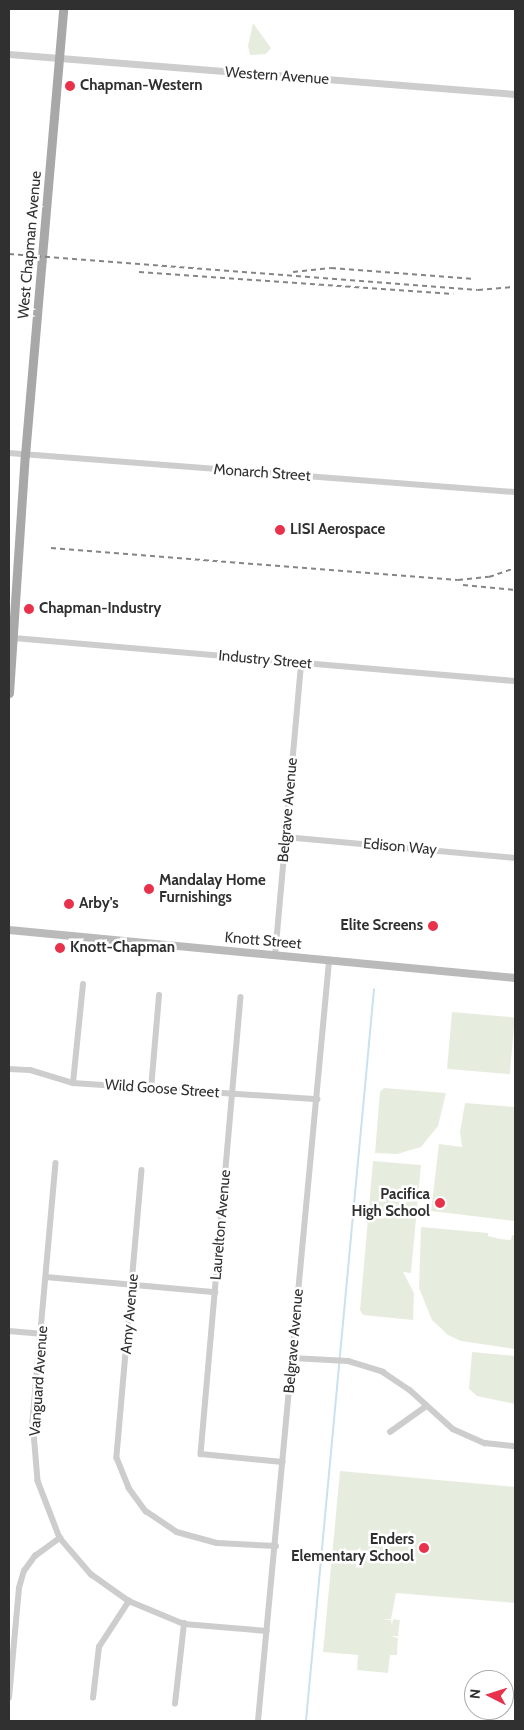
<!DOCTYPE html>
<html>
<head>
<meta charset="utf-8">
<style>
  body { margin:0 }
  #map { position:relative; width:524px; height:1730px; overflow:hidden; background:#fff; font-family:Cabin,sans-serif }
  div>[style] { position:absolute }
  .green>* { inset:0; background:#e7edde; transform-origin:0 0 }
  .stream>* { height:2px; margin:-1px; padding:0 1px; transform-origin:1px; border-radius:1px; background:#cae2ed }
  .minor>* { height:5.5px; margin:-2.75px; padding:0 2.75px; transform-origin:2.75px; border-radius:2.75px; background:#cdcdcd }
  .tertiary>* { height:7px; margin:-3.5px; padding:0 3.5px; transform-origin:3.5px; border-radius:3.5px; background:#cdcdcd }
  .secondary>* { height:8px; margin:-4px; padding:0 4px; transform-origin:4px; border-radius:4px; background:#bababa }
  .primary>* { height:9px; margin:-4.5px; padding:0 4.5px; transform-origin:4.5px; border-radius:4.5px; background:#a8a8a8 }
  .rail>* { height:2px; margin-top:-1px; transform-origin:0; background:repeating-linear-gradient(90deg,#858585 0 5px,transparent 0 9px) }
  .dots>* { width:14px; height:14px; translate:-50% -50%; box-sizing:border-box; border:2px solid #fff; border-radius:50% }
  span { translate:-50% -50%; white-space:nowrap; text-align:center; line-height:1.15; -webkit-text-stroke:5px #fff; paint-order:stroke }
  .street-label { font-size:15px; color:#303030 }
  .poi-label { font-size:15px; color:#303030; font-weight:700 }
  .left { translate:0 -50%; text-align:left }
  .right { translate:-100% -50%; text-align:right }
  .frame { position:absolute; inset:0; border:10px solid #303030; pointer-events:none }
  .north { position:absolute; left:464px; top:1670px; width:50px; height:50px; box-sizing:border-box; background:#fff; border:1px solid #acacac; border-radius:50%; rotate:275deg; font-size:14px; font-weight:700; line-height:20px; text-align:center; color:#303030 }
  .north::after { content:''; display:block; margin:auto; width:18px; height:22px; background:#e8324c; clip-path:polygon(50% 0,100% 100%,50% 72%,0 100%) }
</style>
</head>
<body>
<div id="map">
  <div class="green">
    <i style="clip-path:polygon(253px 23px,271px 48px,266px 54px,250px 55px,248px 46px)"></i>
    <i style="left:452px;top:1012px;width:63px;height:57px;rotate:5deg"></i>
    <i style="clip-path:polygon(384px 1088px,446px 1093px,438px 1126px,421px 1147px,397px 1154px,375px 1153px,380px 1092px)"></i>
    <i style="clip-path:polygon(465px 1103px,515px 1107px,515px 1221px,431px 1211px,439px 1144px,462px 1147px,460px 1132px)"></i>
    <i style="clip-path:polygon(373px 1161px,421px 1165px,411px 1273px,403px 1272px,414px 1293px,413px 1320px,363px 1315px,360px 1310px)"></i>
    <i style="clip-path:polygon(421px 1227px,488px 1233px,488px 1236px,500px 1239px,511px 1240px,512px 1235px,515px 1236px,515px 1349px,461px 1341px,448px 1335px,432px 1320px,419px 1288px)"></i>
    <i style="clip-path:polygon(472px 1352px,515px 1356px,515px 1404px,477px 1396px,469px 1389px)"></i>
    <i style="clip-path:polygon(340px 1471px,515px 1487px,515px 1603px,396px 1593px,391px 1619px,382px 1619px,391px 1620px,392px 1625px,393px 1619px,400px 1620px,398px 1636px,391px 1636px,398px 1638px,397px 1655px,390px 1655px,388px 1673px,357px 1670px,358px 1655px,323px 1652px)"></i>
  </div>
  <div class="stream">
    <i style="left:306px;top:1721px;width:735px;rotate:-84.69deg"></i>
  </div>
  <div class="minor">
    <i style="left:9px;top:453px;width:508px;rotate:4.41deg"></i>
    <i style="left:14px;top:638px;width:503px;rotate:4.91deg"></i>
    <i style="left:285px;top:837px;width:231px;rotate:5.2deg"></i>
    <i style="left:275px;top:956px;width:293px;rotate:-84.9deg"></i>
    <i style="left:241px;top:997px;width:459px;rotate:95deg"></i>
    <i style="left:201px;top:1454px;width:82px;rotate:5.6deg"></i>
    <i style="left:9px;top:1069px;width:21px;rotate:3deg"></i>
    <i style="left:30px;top:1070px;width:45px;rotate:16.8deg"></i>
    <i style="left:73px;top:1083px;width:245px;rotate:3.8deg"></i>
    <i style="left:73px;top:1083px;width:99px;rotate:-84.2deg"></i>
    <i style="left:151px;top:1089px;width:94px;rotate:-85.1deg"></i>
    <i style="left:56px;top:1163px;width:259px;rotate:95.1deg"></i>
    <i style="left:33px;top:1421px;width:60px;rotate:85.2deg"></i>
    <i style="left:38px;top:1481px;width:61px;rotate:68.9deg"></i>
    <i style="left:60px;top:1538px;width:48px;rotate:49.3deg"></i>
    <i style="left:91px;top:1574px;width:47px;rotate:35.4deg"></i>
    <i style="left:129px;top:1601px;width:60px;rotate:22.7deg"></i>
    <i style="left:184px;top:1624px;width:83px;rotate:4.8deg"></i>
    <i style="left:142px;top:1170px;width:289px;rotate:95deg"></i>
    <i style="left:117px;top:1458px;width:32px;rotate:68deg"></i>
    <i style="left:129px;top:1488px;width:29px;rotate:54deg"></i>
    <i style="left:146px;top:1511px;width:37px;rotate:34deg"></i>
    <i style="left:177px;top:1532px;width:41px;rotate:15.4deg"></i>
    <i style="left:217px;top:1543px;width:59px;rotate:2.9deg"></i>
    <i style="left:46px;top:1277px;width:170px;rotate:5.1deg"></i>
    <i style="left:9px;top:1331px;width:32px;rotate:5deg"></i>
    <i style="left:292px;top:1358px;width:56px;rotate:3.1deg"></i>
    <i style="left:348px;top:1361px;width:37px;rotate:17deg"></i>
    <i style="left:383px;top:1372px;width:32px;rotate:34deg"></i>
    <i style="left:410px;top:1390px;width:58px;rotate:42.2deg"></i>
    <i style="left:453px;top:1429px;width:35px;rotate:24deg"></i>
    <i style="left:485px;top:1443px;width:30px;rotate:6deg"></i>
    <i style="left:390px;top:1432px;width:43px;rotate:-35.5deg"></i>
    <i style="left:9px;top:1698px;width:110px;rotate:-84.8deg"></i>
    <i style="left:19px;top:1588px;width:18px;rotate:-74deg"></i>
    <i style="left:24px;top:1571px;width:19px;rotate:-54deg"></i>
    <i style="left:35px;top:1556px;width:31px;rotate:-36deg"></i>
    <i style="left:93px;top:1698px;width:51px;rotate:-83.3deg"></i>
    <i style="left:99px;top:1647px;width:55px;rotate:-56.9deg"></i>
    <i style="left:175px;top:1704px;width:81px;rotate:-83.6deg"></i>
    <i style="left:258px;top:1721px;width:763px;rotate:-84.66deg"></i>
  </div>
  <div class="tertiary">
    <i style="left:9px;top:54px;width:508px;rotate:4.52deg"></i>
  </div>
  <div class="secondary">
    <i style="left:9px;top:930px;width:508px;rotate:5.42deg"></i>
  </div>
  <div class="primary">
    <i style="left:9px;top:693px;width:239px;rotate:-86.2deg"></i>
    <i style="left:25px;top:455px;width:448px;rotate:-85.1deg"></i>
  </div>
  <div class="rail">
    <i style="left:9px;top:254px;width:470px;rotate:4.4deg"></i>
    <i style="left:478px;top:290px;width:37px;rotate:-5deg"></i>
    <i style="left:139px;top:272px;width:315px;rotate:4deg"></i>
    <i style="left:293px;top:272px;width:38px;rotate:-6deg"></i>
    <i style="left:331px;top:268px;width:144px;rotate:4.4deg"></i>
    <i style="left:51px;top:548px;width:408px;rotate:4.5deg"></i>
    <i style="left:458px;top:580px;width:31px;rotate:-6deg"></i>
    <i style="left:489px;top:577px;width:28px;rotate:-19deg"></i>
    <i style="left:463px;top:585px;width:52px;rotate:5.5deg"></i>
  </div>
  <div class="dots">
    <i style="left:70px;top:86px;background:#e8324c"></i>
    <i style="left:280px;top:530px;background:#e8324c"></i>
    <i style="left:29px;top:609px;background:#e8324c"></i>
    <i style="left:149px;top:889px;background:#e8324c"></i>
    <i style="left:69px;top:904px;background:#e8324c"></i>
    <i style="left:433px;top:926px;background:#e8324c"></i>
    <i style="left:60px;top:948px;background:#e8324c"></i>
    <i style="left:440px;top:1203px;background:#e8324c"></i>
    <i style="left:424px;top:1548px;background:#e8324c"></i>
  </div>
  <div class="street-label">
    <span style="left:277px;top:76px;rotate:4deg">Western Avenue</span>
    <span style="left:30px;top:245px;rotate:-85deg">West Chapman Avenue</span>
    <span style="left:262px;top:473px;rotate:4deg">Monarch Street</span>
    <span style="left:265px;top:660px;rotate:5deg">Industry Street</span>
    <span style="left:288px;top:810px;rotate:-85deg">Belgrave Avenue</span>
    <span style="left:400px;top:847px;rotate:5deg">Edison Way</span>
    <span style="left:263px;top:941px;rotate:5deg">Knott Street</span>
    <span style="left:162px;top:1089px;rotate:4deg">Wild Goose Street</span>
    <span style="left:221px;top:1225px;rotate:-85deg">Laurelton Avenue</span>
    <span style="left:130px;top:1314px;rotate:-85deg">Amy Avenue</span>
    <span style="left:294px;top:1341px;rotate:-85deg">Belgrave Avenue</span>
    <span style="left:39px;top:1381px;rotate:-86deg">Vanguard Avenue</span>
  </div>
  <div class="poi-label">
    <span class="left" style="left:80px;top:86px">Chapman-Western</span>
    <span class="left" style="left:290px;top:530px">LISI Aerospace</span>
    <span class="left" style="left:39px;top:609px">Chapman-Industry</span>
    <span class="left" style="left:159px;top:889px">Mandalay Home<br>Furnishings</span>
    <span class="left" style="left:79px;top:904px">Arby's</span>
    <span class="right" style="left:423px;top:926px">Elite Screens</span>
    <span class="left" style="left:70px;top:948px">Knott-Chapman</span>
    <span class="right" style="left:430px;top:1203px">Pacifica<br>High School</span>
    <span class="right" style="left:414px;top:1548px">Enders<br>Elementary School</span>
  </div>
  <div class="frame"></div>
  <div class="north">N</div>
</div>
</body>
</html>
